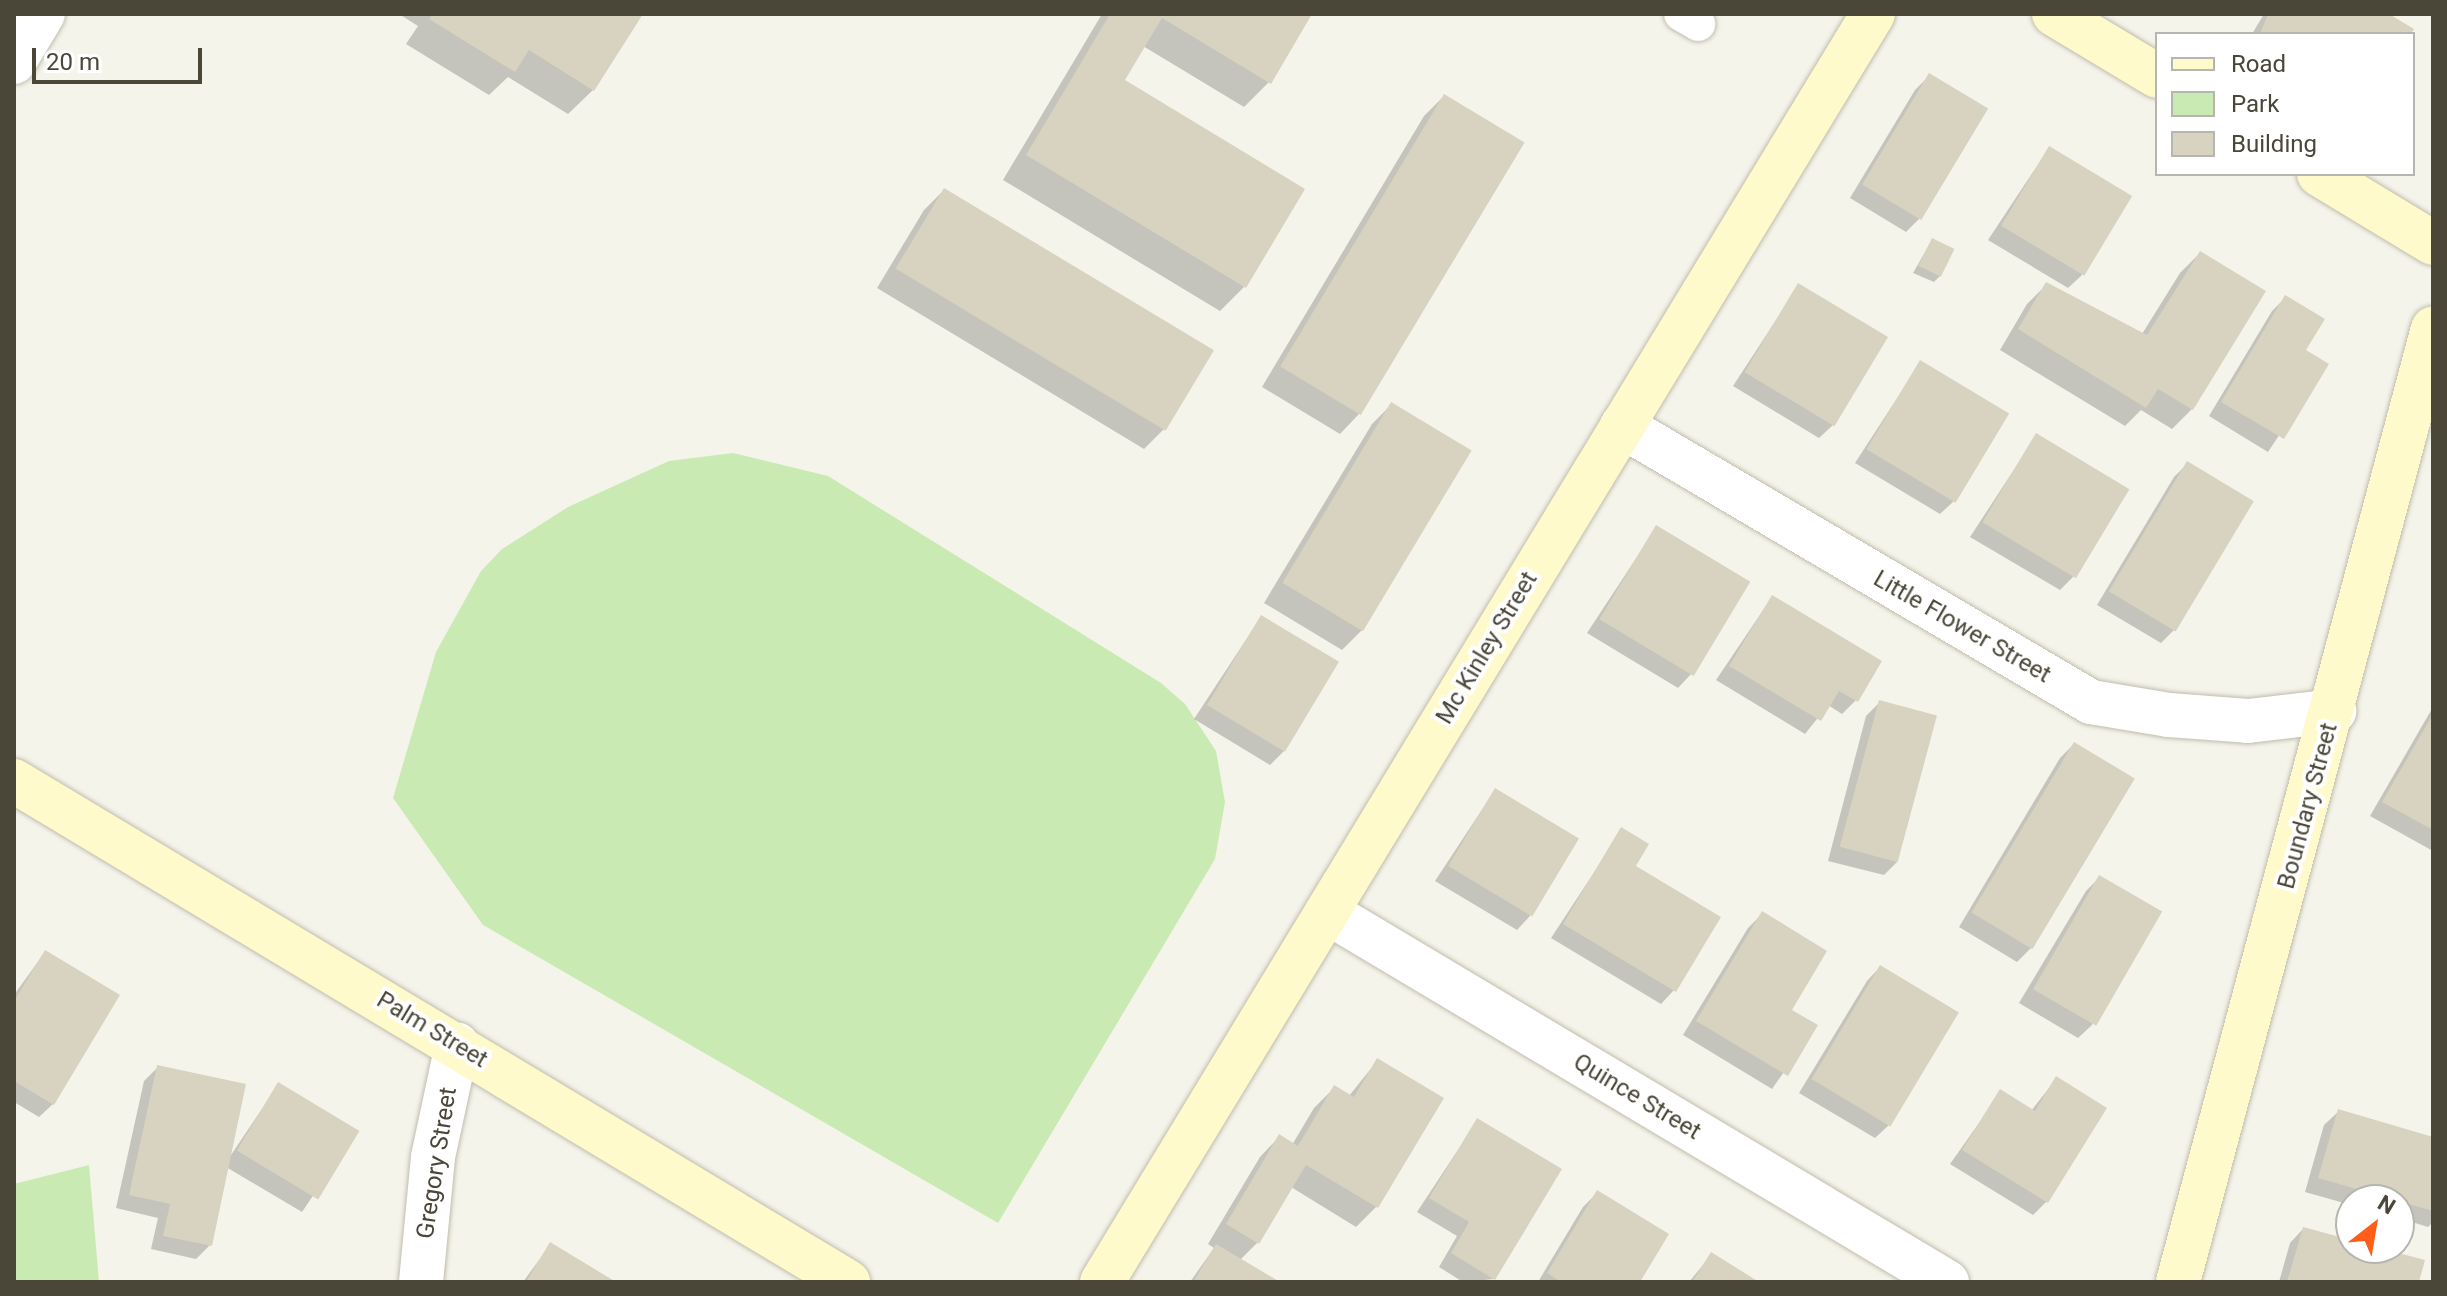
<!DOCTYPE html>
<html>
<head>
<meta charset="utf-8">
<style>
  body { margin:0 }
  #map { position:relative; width:2447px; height:1296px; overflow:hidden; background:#f5f4eb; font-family:Roboto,sans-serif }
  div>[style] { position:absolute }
  .green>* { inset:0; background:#c9eab3 }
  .shadow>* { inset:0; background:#0003 }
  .building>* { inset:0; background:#d8d2c0; transform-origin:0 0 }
  .roads { filter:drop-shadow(0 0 2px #c1bdad) drop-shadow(0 0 2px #c1bdad) }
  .lane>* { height:34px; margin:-17px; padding:0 17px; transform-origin:17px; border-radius:17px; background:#fff }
  .street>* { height:44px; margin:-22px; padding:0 22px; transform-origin:22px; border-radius:22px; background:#fff }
  .secondary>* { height:44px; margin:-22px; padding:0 22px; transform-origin:22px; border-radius:22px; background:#fffacb }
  span { translate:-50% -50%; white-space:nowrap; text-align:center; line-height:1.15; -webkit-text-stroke:8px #fff; paint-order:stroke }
  .street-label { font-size:24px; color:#4a4638 }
  .frame { position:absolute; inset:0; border:16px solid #4a4638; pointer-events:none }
  .legend { position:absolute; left:2155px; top:32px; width:260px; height:144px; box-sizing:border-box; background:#fff; border:2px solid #b7b5af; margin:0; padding:10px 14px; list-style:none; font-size:24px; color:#4a4638 }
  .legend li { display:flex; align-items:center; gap:16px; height:40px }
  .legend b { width:40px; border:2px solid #b7b5af }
  .north { position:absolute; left:2335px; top:1184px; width:80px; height:80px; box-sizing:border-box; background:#fff; border:2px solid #b7b5af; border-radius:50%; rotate:31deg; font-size:22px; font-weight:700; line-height:32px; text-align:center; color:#4a4638 }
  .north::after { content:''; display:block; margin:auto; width:28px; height:36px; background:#fe5e19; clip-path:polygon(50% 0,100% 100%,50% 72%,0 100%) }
  .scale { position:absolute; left:32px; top:48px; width:170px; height:36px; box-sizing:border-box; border:4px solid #4a4638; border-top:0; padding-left:10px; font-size:24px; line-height:28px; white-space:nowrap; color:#4a4638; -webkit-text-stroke:6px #fff; paint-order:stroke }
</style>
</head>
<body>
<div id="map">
  <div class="green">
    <i style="clip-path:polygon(733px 453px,828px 476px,1161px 683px,1185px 704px,1216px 751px,1225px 802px,1215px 859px,998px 1223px,483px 925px,393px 798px,436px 652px,481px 571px,502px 549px,568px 507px,669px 461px)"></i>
    <i style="clip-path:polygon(89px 1165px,99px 1282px,14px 1282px,14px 1184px)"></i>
  </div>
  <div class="shadow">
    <i style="clip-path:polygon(399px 14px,640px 14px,593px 90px,568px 114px,508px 77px,489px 95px,406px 44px,418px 26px)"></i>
    <i style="clip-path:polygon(1102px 14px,1310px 14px,1269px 82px,1244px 107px,1143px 46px,1122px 81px,1244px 287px,1220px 311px,1003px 180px)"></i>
    <i style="clip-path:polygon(2264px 14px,2385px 14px,2409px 34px,2252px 34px)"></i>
    <i style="clip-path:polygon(1929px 76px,1920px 218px,1906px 232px,1850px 198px,1915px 90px)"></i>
    <i style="clip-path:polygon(1444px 96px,1522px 143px,1359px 414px,1340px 434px,1262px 387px,1424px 116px)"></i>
    <i style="clip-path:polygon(2049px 148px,2082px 275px,2068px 288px,1988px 240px)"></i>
    <i style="clip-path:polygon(944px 190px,1164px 429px,1144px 449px,877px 288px,924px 210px)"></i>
    <i style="clip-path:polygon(1932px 240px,1940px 276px,1934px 282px,1913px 273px)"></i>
    <i style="clip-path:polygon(2200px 253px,2192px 409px,2172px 429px,2141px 410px,2125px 426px,2000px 350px,2027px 304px,2046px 285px,2142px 334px,2180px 273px)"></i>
    <i style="clip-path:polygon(1799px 285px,1833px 425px,1819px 438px,1733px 386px)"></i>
    <i style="clip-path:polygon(2285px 298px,2304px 351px,2326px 364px,2268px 452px,2209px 416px,2272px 311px)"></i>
    <i style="clip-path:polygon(1920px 363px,1954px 501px,1940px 514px,1855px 463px)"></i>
    <i style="clip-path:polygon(1392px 404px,1470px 451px,1362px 630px,1342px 650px,1264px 603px,1372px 424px)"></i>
    <i style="clip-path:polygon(2036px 436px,2073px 577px,2060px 590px,1970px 537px)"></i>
    <i style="clip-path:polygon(2188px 463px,2174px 630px,2161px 643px,2097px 605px,2174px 477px)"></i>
    <i style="clip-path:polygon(1656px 528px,1691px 674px,1678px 688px,1587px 633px)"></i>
    <i style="clip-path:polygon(1772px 597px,1856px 700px,1842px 714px,1828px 705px,1805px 734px,1716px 680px)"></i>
    <i style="clip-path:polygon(1261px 617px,1284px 751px,1270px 765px,1194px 719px)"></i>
    <i style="clip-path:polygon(1880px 702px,1897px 862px,1884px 875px,1828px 861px,1866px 716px)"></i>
    <i style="clip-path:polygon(2433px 707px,2433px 851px,2370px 816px)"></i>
    <i style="clip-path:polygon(2074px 744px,2031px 948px,2017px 962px,1959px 927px,2060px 758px)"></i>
    <i style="clip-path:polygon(1495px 790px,1530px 916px,1517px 930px,1435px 881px)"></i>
    <i style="clip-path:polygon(1622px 830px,1674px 990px,1661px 1004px,1551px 938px)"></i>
    <i style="clip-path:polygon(2100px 877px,2092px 1025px,2078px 1038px,2019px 1003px,2086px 891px)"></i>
    <i style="clip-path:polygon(1762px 914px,1790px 1010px,1816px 1026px,1772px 1089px,1683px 1035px,1748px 928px)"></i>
    <i style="clip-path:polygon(45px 952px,53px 1104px,39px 1117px,14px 1102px,14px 995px)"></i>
    <i style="clip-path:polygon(1880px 967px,1889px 1125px,1875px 1138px,1799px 1093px,1867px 981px)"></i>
    <i style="clip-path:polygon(1377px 1061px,1376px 1207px,1356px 1227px,1291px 1187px,1257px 1243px,1240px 1260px,1276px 1282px,1190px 1282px,1214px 1248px,1208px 1244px,1260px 1157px,1279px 1137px,1292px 1145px,1314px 1108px,1334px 1088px,1349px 1096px)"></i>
    <i style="clip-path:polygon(158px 1067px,229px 1158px,278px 1085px,356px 1132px,302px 1212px,226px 1167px,210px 1245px,196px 1259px,151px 1249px,158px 1218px,116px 1208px,144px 1081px)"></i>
    <i style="clip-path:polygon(2056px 1079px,2046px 1202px,2033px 1215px,1950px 1164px,2001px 1092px,2031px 1111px)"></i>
    <i style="clip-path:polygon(2338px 1112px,2433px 1139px,2433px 1222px,2428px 1227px,2399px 1218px,2399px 1200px,2351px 1200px,2351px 1205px,2305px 1192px,2324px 1125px)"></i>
    <i style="clip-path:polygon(1477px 1121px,1494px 1279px,1463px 1282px,1439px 1267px,1457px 1236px,1417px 1212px)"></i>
    <i style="clip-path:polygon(1597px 1193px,1638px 1282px,1538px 1282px,1583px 1207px)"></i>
    <i style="clip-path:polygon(2303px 1229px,2351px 1242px,2351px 1248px,2373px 1248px,2416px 1282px,2279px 1282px,2290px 1243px)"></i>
    <i style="clip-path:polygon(550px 1245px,612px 1282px,523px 1282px)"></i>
    <i style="clip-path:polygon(1712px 1254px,1756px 1282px,1689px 1282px)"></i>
  </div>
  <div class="building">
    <i style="clip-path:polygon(433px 14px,643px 14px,594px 91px,529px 50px,515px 72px,429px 19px)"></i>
    <i style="clip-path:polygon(1110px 14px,1312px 14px,1271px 84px,1162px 18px,1125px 80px,1305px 189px,1246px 288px,1026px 155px)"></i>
    <i style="clip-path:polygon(2268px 14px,2389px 14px,2414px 29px,2411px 34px,2260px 34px)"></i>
    <i style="left:1929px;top:73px;width:69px;height:130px;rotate:31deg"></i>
    <i style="left:1444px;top:94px;width:94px;height:318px;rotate:31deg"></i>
    <i style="left:2049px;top:146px;width:97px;height:93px;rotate:31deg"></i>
    <i style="left:944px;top:188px;width:315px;height:94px;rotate:31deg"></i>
    <i style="left:1932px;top:238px;width:25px;height:31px;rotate:26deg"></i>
    <i style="clip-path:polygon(2200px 251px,2266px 291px,2193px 410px,2158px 389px,2146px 408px,2018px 329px,2046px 282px,2147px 335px)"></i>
    <i style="left:1798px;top:283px;width:105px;height:104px;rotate:31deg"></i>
    <i style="clip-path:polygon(2285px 295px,2325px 319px,2306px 350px,2329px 364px,2284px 439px,2221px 402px)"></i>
    <i style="left:1920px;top:360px;width:104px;height:104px;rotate:31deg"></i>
    <i style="left:1391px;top:402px;width:94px;height:211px;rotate:31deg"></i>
    <i style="left:2036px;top:433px;width:109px;height:104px;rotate:31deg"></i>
    <i style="left:2187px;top:461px;width:78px;height:152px;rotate:31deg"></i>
    <i style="left:1656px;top:525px;width:110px;height:110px;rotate:31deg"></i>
    <i style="clip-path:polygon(1772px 595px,1882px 661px,1858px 702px,1839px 691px,1821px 721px,1729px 666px)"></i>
    <i style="left:1261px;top:615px;width:91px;height:105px;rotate:31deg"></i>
    <i style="left:1879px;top:700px;width:60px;height:152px;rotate:15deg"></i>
    <i style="clip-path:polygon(2433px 714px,2433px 830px,2382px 802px)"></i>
    <i style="left:2074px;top:742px;width:71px;height:199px;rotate:31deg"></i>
    <i style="left:1495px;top:788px;width:98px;height:91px;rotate:31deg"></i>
    <i style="clip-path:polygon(1621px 827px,1649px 844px,1636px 866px,1721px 917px,1676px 992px,1563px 924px)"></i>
    <i style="left:2099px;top:875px;width:73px;height:132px;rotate:30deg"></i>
    <i style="clip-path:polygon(1762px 911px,1827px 951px,1792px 1010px,1818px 1025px,1788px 1076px,1696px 1021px)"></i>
    <i style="clip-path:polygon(45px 950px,120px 995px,54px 1105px,14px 1081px,14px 1001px)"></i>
    <i style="left:1880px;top:965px;width:92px;height:133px;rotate:31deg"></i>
    <i style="clip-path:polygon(1377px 1058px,1444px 1098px,1378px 1208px,1306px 1165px,1259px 1244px,1226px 1224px,1279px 1134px,1298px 1146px,1334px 1085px,1354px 1097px)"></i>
    <i style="clip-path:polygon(157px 1065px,246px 1084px,212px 1246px,163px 1236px,170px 1204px,129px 1195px)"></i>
    <i style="clip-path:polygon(2056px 1076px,2107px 1108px,2048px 1203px,1962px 1150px,2000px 1089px,2035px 1111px)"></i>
    <i style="left:278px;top:1082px;width:95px;height:80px;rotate:31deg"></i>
    <i style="clip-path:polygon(2338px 1109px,2433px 1137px,2433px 1211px,2318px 1178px)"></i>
    <i style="clip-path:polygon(1477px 1118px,1562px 1169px,1495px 1280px,1451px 1253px,1469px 1222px,1429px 1198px)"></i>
    <i style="clip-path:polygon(1597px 1190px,1669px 1234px,1640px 1282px,1561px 1282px,1547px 1273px)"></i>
    <i style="clip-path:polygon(2303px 1227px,2351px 1240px,2351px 1248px,2380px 1248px,2425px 1260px,2419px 1282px,2287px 1282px)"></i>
    <i style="clip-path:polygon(550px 1242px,616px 1282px,526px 1282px)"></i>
    <i style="clip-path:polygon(1216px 1244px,1280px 1282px,1193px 1282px)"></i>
    <i style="clip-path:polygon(1711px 1252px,1759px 1282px,1692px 1282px)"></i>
  </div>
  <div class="roads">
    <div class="lane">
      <i style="left:1681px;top:14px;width:20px;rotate:30deg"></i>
    </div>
    <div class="street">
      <i style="left:14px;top:62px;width:56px;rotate:-58.9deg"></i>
      <i style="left:1622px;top:426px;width:544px;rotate:30.48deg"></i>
      <i style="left:2091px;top:702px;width:79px;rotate:9.5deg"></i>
      <i style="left:2169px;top:715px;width:79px;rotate:4.3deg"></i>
      <i style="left:2248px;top:721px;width:87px;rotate:-6.6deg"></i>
      <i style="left:1327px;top:912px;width:722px;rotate:30.83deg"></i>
      <i style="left:421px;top:1282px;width:126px;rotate:-84.5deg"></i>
      <i style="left:433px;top:1157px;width:115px;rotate:-77.9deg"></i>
    </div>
    <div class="secondary">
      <i style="left:2054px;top:14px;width:120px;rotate:31deg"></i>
      <i style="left:2319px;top:174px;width:133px;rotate:31.2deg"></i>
      <i style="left:14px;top:781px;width:973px;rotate:30.99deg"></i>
      <i style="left:1102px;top:1282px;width:1484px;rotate:-58.7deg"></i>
      <i style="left:2178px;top:1282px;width:987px;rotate:-75.03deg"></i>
    </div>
  </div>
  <div class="street-label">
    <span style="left:1962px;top:627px;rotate:30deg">Little Flower Street</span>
    <span style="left:1487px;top:648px;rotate:-59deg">Mc Kinley Street</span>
    <span style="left:2308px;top:806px;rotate:-75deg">Boundary Street</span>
    <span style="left:432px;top:1030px;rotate:31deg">Palm Street</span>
    <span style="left:1637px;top:1097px;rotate:31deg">Quince Street</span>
    <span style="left:437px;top:1163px;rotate:-81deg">Gregory Street</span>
  </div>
  <div class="frame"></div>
  <ul class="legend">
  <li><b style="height:10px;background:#fffacb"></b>Road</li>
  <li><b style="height:22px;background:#c9eab3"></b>Park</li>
  <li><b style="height:22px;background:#d8d2c0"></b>Building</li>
  </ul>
  <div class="north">N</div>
  <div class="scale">20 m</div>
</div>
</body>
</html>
